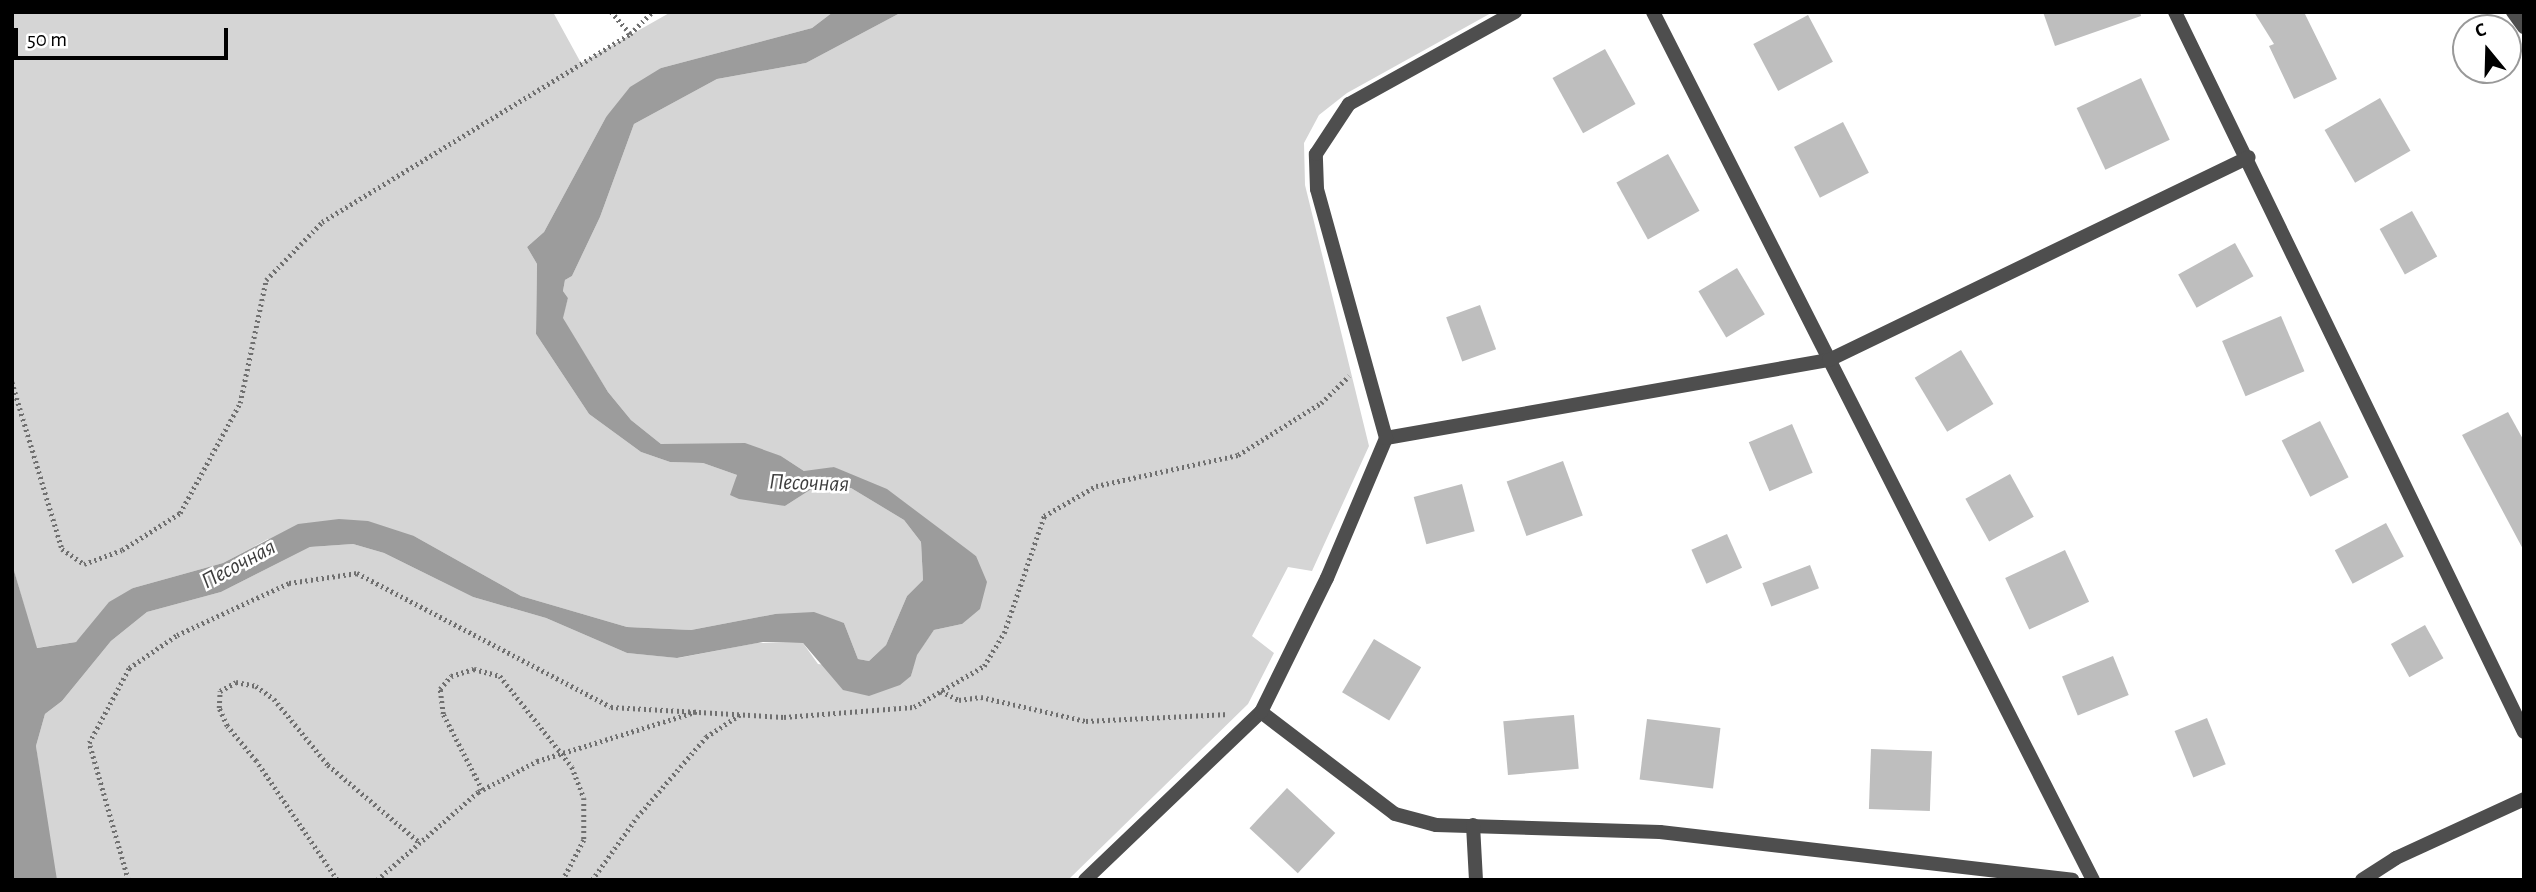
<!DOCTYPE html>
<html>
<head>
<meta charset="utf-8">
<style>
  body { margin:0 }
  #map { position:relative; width:2536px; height:892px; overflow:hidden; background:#fff; font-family:"Alegreya Sans",sans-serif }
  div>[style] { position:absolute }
  .green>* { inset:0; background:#d5d5d5 }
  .water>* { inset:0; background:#9c9c9c }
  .building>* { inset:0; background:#bebebe; transform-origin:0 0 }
  .path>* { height:4.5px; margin-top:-2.25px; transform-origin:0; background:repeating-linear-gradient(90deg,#707070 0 2px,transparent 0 5.5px) }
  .lane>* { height:14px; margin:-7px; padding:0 7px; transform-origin:7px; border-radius:7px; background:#4e4e4e }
  .street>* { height:14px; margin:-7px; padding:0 7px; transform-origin:7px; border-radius:7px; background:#4e4e4e }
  span { translate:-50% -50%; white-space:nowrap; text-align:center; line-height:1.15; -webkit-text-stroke:5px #fff; paint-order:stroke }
  .water-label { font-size:23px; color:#3d3d3d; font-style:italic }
  .frame { position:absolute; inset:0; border:14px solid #000; pointer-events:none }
  .north { position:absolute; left:2452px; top:14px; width:70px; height:70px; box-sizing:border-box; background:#fff; border:2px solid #999; border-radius:50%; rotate:341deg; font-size:19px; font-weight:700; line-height:28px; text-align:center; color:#000 }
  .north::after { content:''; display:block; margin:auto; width:24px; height:32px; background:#000; clip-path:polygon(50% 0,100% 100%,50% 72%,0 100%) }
  .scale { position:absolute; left:14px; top:28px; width:214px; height:32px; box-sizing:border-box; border:4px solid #000; border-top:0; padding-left:9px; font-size:21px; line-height:24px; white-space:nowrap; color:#000; -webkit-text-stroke:5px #fff; paint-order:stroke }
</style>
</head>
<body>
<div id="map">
  <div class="green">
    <i style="clip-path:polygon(12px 12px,553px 12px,581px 63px,671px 12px,833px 12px,812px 28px,661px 68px,606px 117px,544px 232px,527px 247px,537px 264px,536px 334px,589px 414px,641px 452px,670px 462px,703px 463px,737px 475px,734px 488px,785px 506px,810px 490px,851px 488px,904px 520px,921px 542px,923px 580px,907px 596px,886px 645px,869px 661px,858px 659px,844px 623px,775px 614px,691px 630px,627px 627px,521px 596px,414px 536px,268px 539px,223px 563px,133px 588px,76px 642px,36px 648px,12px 564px)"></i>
    <i style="clip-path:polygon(902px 12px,1493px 12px,1347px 93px,1319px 115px,1304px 143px,1305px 185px,1369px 446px,1312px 571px,1288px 567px,1252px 636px,1274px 653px,1248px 704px,1068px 880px,54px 880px,36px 746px,45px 714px,62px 701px,111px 641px,147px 612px,221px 592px,310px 547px,353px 544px,384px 553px,473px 597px,546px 618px,627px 653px,678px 658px,757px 643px,803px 643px,818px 664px,911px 676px,916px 655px,934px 630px,962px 624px,976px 556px,834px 467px,815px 473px,804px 471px,781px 456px,661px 444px,631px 420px,608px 392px,562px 318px,568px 298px,563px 291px,565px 280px,572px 276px,600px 217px,634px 124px,717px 79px,806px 63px)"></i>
  </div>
  <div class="water">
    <i style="clip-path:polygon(833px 12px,902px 12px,806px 63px,717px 79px,634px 124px,600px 217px,572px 276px,565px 280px,563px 291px,568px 298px,563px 318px,608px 392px,631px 420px,661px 444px,745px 443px,781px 456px,804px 471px,834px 467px,887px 489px,976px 556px,987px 582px,980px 609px,962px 624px,934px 630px,917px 655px,911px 676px,900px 685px,869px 696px,843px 690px,803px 643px,763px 642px,677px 658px,627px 653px,546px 618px,473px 597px,384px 553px,353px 544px,310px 547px,221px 592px,147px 612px,111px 641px,62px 701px,45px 714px,36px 746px,57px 880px,12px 880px,12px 564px,37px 648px,76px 642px,109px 602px,133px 588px,223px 563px,298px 524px,339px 519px,368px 521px,414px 536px,521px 596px,627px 627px,691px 630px,775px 614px,814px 612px,844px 623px,858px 659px,869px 661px,886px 645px,907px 596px,923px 580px,921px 542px,904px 520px,851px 488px,810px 490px,785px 506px,739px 499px,730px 495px,737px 475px,703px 463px,670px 462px,641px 452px,589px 414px,536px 334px,537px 264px,527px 247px,544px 232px,606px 117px,630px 87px,661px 68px,812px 28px)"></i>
  </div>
  <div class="building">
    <i style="clip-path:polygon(2043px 12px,2140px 12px,2141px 16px,2055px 46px)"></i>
    <i style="clip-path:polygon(2254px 12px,2304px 12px,2337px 79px,2294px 99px,2269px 46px,2274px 44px)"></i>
    <i style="left:1808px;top:15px;width:53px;height:62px;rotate:62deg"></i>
    <i style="left:1605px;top:49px;width:63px;height:60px;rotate:61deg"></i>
    <i style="left:2141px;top:78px;width:68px;height:71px;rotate:65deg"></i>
    <i style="left:2380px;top:98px;width:61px;height:64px;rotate:60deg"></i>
    <i style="left:1843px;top:122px;width:57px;height:55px;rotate:63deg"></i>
    <i style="left:1668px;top:154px;width:65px;height:59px;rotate:61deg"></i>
    <i style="left:2412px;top:211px;width:52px;height:37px;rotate:61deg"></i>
    <i style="left:2235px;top:243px;width:38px;height:65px;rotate:61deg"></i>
    <i style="left:1737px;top:268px;width:54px;height:45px;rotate:59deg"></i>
    <i style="left:1480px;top:305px;width:47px;height:36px;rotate:70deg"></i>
    <i style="left:2281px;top:316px;width:60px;height:64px;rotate:67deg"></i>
    <i style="left:1961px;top:350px;width:63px;height:54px;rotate:59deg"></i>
    <i style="clip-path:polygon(2508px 412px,2524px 441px,2524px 551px,2462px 435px)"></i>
    <i style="left:2320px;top:421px;width:63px;height:43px;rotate:63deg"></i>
    <i style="left:1792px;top:424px;width:53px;height:47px;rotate:67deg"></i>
    <i style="left:1563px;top:461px;width:58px;height:60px;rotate:70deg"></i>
    <i style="left:2010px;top:474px;width:49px;height:51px;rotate:61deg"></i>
    <i style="left:1462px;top:484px;width:49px;height:50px;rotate:75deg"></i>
    <i style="left:2386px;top:523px;width:38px;height:58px;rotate:62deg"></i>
    <i style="left:1727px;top:534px;width:37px;height:39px;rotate:66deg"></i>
    <i style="left:2065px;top:550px;width:57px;height:66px;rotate:65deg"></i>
    <i style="left:1810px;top:565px;width:25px;height:51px;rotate:69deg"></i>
    <i style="left:2425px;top:625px;width:38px;height:39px;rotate:61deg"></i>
    <i style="left:1374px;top:639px;width:55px;height:62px;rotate:31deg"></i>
    <i style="left:2113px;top:656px;width:42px;height:55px;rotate:68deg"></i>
    <i style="left:1574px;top:715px;width:54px;height:71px;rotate:85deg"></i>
    <i style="left:2207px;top:718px;width:50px;height:35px;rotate:68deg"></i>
    <i style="left:1647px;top:719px;width:74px;height:61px;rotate:7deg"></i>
    <i style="left:1871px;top:749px;width:61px;height:60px;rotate:2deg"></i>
    <i style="left:1287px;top:788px;width:66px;height:55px;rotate:43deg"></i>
  </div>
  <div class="path">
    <i style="left:630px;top:34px;width:31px;rotate:-45deg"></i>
    <i style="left:12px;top:382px;width:174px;rotate:73.3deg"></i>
    <i style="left:62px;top:549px;width:27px;rotate:34deg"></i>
    <i style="left:84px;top:564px;width:40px;rotate:-20.2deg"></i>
    <i style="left:122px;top:550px;width:69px;rotate:-32.5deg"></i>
    <i style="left:180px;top:513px;width:125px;rotate:-61.4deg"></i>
    <i style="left:240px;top:403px;width:126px;rotate:-78.1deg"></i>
    <i style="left:266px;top:280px;width:81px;rotate:-46deg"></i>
    <i style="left:322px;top:222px;width:361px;rotate:-31.4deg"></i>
    <i style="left:630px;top:34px;width:29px;rotate:-131deg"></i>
    <i style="left:941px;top:691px;width:20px;rotate:27deg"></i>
    <i style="left:959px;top:700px;width:22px;rotate:-8deg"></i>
    <i style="left:981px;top:697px;width:108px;rotate:12.9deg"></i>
    <i style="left:1086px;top:721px;width:143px;rotate:-2.8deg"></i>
    <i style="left:482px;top:790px;width:85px;rotate:-117.2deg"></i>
    <i style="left:443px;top:714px;width:25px;rotate:-97deg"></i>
    <i style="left:440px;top:689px;width:17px;rotate:-50deg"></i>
    <i style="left:451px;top:676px;width:24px;rotate:-17deg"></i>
    <i style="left:474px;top:669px;width:27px;rotate:15deg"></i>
    <i style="left:500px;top:676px;width:116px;rotate:51.6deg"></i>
    <i style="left:572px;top:767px;width:33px;rotate:69deg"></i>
    <i style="left:584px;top:798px;width:42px;rotate:90deg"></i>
    <i style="left:584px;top:840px;width:45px;rotate:117.7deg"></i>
    <i style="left:128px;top:880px;width:142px;rotate:-105.9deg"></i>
    <i style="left:89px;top:743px;width:85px;rotate:-61.9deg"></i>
    <i style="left:129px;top:668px;width:58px;rotate:-34.5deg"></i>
    <i style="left:177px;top:635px;width:123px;rotate:-24.9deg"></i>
    <i style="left:289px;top:583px;width:69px;rotate:-8.4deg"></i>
    <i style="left:357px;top:573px;width:287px;rotate:27.8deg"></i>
    <i style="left:611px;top:707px;width:173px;rotate:3.3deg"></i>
    <i style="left:784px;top:717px;width:130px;rotate:-4.4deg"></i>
    <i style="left:914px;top:707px;width:81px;rotate:-30.4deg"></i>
    <i style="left:984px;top:666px;width:39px;rotate:-59deg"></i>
    <i style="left:1004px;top:633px;width:124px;rotate:-71.1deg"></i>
    <i style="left:1044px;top:516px;width:60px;rotate:-30deg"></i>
    <i style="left:1096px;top:486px;width:145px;rotate:-12.3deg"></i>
    <i style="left:1238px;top:455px;width:98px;rotate:-32.1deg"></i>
    <i style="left:1321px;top:403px;width:39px;rotate:-44deg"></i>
    <i style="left:337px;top:880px;width:144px;rotate:-124.2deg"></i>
    <i style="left:256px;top:761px;width:45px;rotate:-129.6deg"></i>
    <i style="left:227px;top:726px;width:20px;rotate:-114deg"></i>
    <i style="left:219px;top:708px;width:17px;rotate:-87deg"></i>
    <i style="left:220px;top:691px;width:18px;rotate:-29deg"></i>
    <i style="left:236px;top:682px;width:20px;rotate:11deg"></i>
    <i style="left:256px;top:686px;width:22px;rotate:36deg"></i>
    <i style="left:274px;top:699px;width:85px;rotate:50.7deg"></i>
    <i style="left:328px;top:765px;width:119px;rotate:40.2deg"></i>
    <i style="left:377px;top:880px;width:134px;rotate:-41.1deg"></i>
    <i style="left:478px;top:792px;width:67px;rotate:-27.7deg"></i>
    <i style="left:537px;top:761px;width:170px;rotate:-17.2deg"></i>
    <i style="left:592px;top:880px;width:77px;rotate:-54.5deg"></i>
    <i style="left:637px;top:817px;width:106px;rotate:-49.2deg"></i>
    <i style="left:706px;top:737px;width:42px;rotate:-33.3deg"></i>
  </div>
  <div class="lane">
    <i style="left:2362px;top:880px;width:40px;rotate:-32.9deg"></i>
    <i style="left:2396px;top:858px;width:141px;rotate:-24.7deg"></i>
  </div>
  <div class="street">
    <i style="left:1653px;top:12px;width:973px;rotate:63.12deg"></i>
    <i style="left:2175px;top:12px;width:800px;rotate:64.14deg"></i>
    <i style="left:2513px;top:12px;width:19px;rotate:54deg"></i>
    <i style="left:1386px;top:438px;width:450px;rotate:-10deg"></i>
    <i style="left:1829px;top:360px;width:466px;rotate:-25.8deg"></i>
    <i style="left:1261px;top:712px;width:168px;rotate:37.3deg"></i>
    <i style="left:1395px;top:814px;width:42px;rotate:15deg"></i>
    <i style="left:1436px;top:825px;width:224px;rotate:1.8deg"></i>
    <i style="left:1660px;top:832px;width:415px;rotate:6.6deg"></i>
    <i style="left:1473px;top:825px;width:55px;rotate:86.9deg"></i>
    <i style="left:1085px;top:880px;width:243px;rotate:-43.7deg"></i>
    <i style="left:1261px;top:712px;width:149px;rotate:-63.8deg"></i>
    <i style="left:1327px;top:578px;width:152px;rotate:-67.1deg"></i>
    <i style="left:1386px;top:438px;width:258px;rotate:-105.5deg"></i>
    <i style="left:1317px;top:189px;width:35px;rotate:-92deg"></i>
    <i style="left:1316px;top:154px;width:60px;rotate:-56.6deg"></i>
    <i style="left:1349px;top:104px;width:190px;rotate:-29deg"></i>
  </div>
  <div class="water-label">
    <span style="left:809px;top:484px;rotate:2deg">Песочная</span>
    <span style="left:239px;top:565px;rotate:-28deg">Песочная</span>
  </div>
  <div class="frame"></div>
  <div class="north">С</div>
  <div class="scale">50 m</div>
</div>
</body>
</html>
